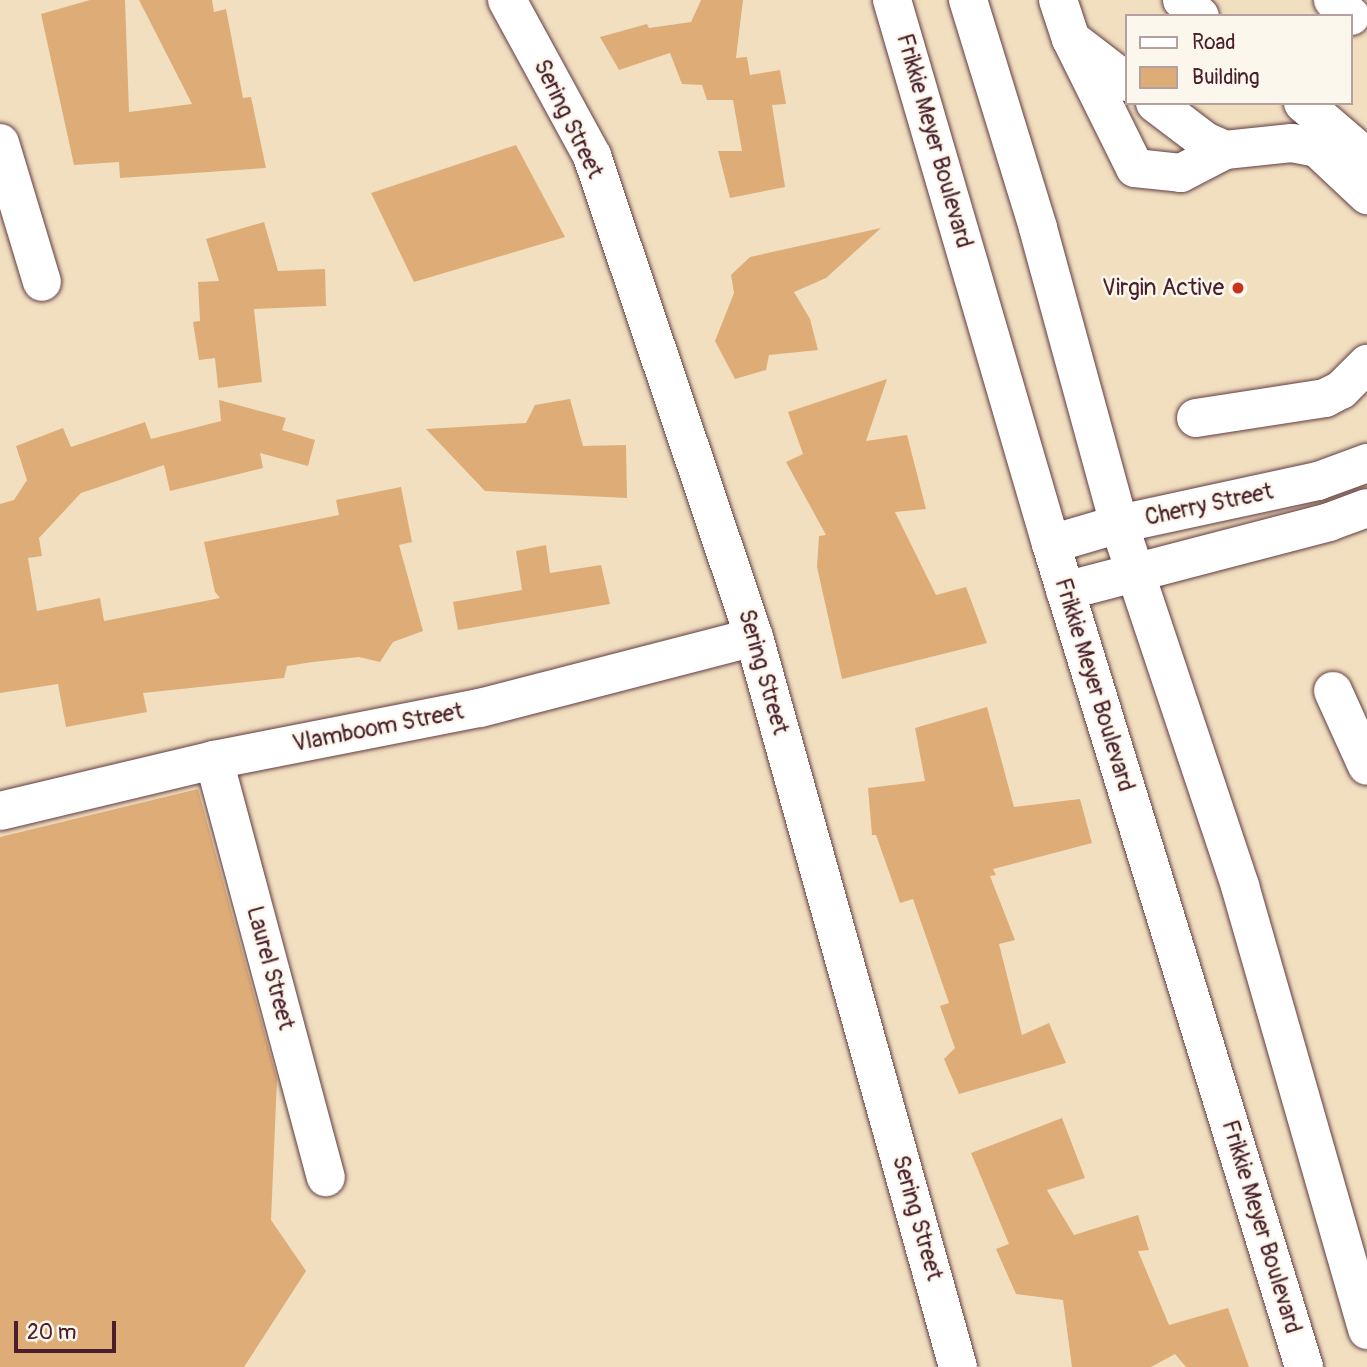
<!DOCTYPE html>
<html>
<head>
<meta charset="utf-8">
<style>
  body { margin:0 }
  #map { position:relative; width:1367px; height:1367px; overflow:hidden; background:#f1dfc0; font-family:Pangolin,sans-serif }
  div>[style] { position:absolute }
  .building>* { inset:0; background:#dead77 }
  .roads { filter:drop-shadow(0 0 2px #633c41) drop-shadow(0 0 2px #633c41) }
  .minor>* { height:38px; margin:-19px; padding:0 19px; transform-origin:19px; border-radius:19px; background:#fff }
  .dots>* { width:19px; height:19px; translate:-50% -50%; box-sizing:border-box; border:4px solid #fbf7ec; border-radius:50% }
  span { translate:-50% -50%; white-space:nowrap; text-align:center; line-height:1.15; -webkit-text-stroke:5px #fbf7ec; paint-order:stroke }
  .street-label { font-size:23px; color:#4a1f2b }
  .poi-label { font-size:23px; color:#4a1f2b }
  .right { translate:-100% -50%; text-align:right }
  .legend { position:absolute; left:1125px; top:14px; width:228px; height:91px; box-sizing:border-box; background:#fbf7ec; border:2px solid #b4a19f; margin:0; padding:9px 12px; list-style:none; font-size:21px; color:#4a1f2b }
  .legend li { display:flex; align-items:center; gap:14px; height:35px }
  .legend b { width:35px; border:2px solid #b4a19f }
  .scale { position:absolute; left:14px; top:1321px; width:102px; height:32px; box-sizing:border-box; border:4px solid #4a1f2b; border-top:0; padding-left:9px; font-size:21px; line-height:24px; white-space:nowrap; color:#4a1f2b; -webkit-text-stroke:5px #fbf7ec; paint-order:stroke }
</style>
</head>
<body>
<div id="map">
  <div class="building">
    <i style="clip-path:polygon(90px 0,125px 0,129px 112px,192px 104px,139px 0,212px 0,214px 12px,226px 9px,243px 98px,251px 97px,266px 168px,120px 178px,119px 162px,74px 165px,41px 14px)"></i>
    <i style="clip-path:polygon(701px 0,743px 0,736px 58px,747px 57px,750px 75px,780px 70px,786px 104px,772px 105px,785px 187px,730px 198px,718px 151px,742px 151px,733px 100px,707px 100px,702px 85px,682px 84px,670px 53px,619px 70px,600px 37px,647px 24px,649px 28px,691px 22px)"></i>
    <i style="clip-path:polygon(516px 145px,565px 237px,414px 282px,371px 193px)"></i>
    <i style="clip-path:polygon(264px 222px,278px 271px,325px 269px,326px 306px,254px 309px,262px 382px,218px 388px,215px 358px,199px 360px,193px 322px,200px 321px,198px 282px,219px 281px,206px 239px)"></i>
    <i style="clip-path:polygon(881px 228px,826px 278px,794px 292px,810px 319px,818px 350px,769px 355px,766px 370px,735px 379px,715px 341px,734px 293px,731px 275px,750px 257px)"></i>
    <i style="clip-path:polygon(887px 379px,866px 441px,907px 435px,926px 509px,895px 512px,936px 595px,966px 587px,987px 643px,842px 679px,817px 567px,819px 536px,826px 535px,786px 462px,803px 454px,788px 412px)"></i>
    <i style="clip-path:polygon(570px 399px,583px 446px,626px 445px,627px 498px,485px 491px,426px 429px,526px 423px,535px 405px)"></i>
    <i style="clip-path:polygon(219px 400px,286px 418px,282px 430px,315px 440px,308px 466px,260px 453px,263px 468px,170px 491px,164px 465px,81px 493px,39px 538px,42px 556px,28px 558px,37px 611px,100px 598px,104px 621px,220px 598px,215px 592px,204px 542px,339px 515px,336px 500px,401px 487px,412px 542px,399px 545px,423px 631px,393px 642px,380px 662px,359px 657px,313px 662px,287px 666px,284px 678px,143px 693px,147px 712px,66px 727px,58px 684px,0 693px,0 504px,14px 500px,27px 480px,16px 446px,63px 428px,71px 447px,145px 422px,151px 439px,221px 421px)"></i>
    <i style="clip-path:polygon(546px 545px,550px 573px,601px 565px,610px 604px,458px 630px,453px 602px,522px 590px,516px 551px)"></i>
    <i style="clip-path:polygon(987px 707px,1014px 807px,1080px 799px,1092px 843px,993px 869px,996px 875px,990px 876px,1015px 940px,999px 944px,1022px 1035px,1049px 1023px,1066px 1063px,959px 1094px,944px 1059px,955px 1048px,940px 1006px,949px 1003px,913px 899px,900px 903px,876px 835px,872px 835px,868px 788px,925px 781px,915px 728px)"></i>
    <i style="clip-path:polygon(198px 789px,277px 1079px,271px 1220px,306px 1271px,244px 1367px,0 1367px,0 837px)"></i>
    <i style="clip-path:polygon(1062px 1118px,1085px 1178px,1047px 1190px,1074px 1235px,1138px 1215px,1149px 1250px,1138px 1251px,1169px 1325px,1228px 1308px,1249px 1367px,1186px 1367px,1175px 1354px,1151px 1367px,1072px 1367px,1063px 1300px,1016px 1294px,996px 1249px,1009px 1244px,971px 1153px)"></i>
  </div>
  <div class="roads">
    <div class="minor">
      <i style="left:507px;top:0;width:178px;rotate:61.4deg"></i>
      <i style="left:592px;top:156px;width:508px;rotate:71.39deg"></i>
      <i style="left:754px;top:637px;width:758px;rotate:74.39deg"></i>
      <i style="left:892px;top:0;width:567px;rotate:73.71deg"></i>
      <i style="left:1051px;top:544px;width:861px;rotate:72.91deg"></i>
      <i style="left:968px;top:0;width:239px;rotate:72.9deg"></i>
      <i style="left:1038px;top:228px;width:307px;rotate:74.7deg"></i>
      <i style="left:1119px;top:524px;width:382px;rotate:71.5deg"></i>
      <i style="left:1240px;top:886px;width:462px;rotate:74deg"></i>
      <i style="left:1058px;top:0;width:41px;rotate:71.6deg"></i>
      <i style="left:1071px;top:39px;width:71px;rotate:37.5deg"></i>
      <i style="left:1182px;top:0;width:24px;rotate:42deg"></i>
      <i style="left:1333px;top:0;width:24px;rotate:42deg"></i>
      <i style="left:1071px;top:39px;width:144px;rotate:63.6deg"></i>
      <i style="left:1135px;top:168px;width:46px;rotate:6.2deg"></i>
      <i style="left:1181px;top:173px;width:50px;rotate:-27.6deg"></i>
      <i style="left:1155px;top:103px;width:63px;rotate:37.2deg"></i>
      <i style="left:1205px;top:141px;width:22px;rotate:24deg"></i>
      <i style="left:1225px;top:150px;width:67px;rotate:-6deg"></i>
      <i style="left:1292px;top:143px;width:25px;rotate:11deg"></i>
      <i style="left:1317px;top:148px;width:69px;rotate:43.2deg"></i>
      <i style="left:1303px;top:103px;width:84px;rotate:40.7deg"></i>
      <i style="left:0;top:143px;width:145px;rotate:73.2deg"></i>
      <i style="left:1196px;top:418px;width:131px;rotate:-8.8deg"></i>
      <i style="left:1325px;top:398px;width:18px;rotate:-27deg"></i>
      <i style="left:1341px;top:390px;width:37px;rotate:-45deg"></i>
      <i style="left:1051px;top:544px;width:71px;rotate:-16.4deg"></i>
      <i style="left:1119px;top:524px;width:204px;rotate:-12.2deg"></i>
      <i style="left:1318px;top:481px;width:52px;rotate:-20.2deg"></i>
      <i style="left:1065px;top:591px;width:273px;rotate:-14.6deg"></i>
      <i style="left:1329px;top:522px;width:40px;rotate:-20.2deg"></i>
      <i style="left:1333px;top:691px;width:82px;rotate:65.6deg"></i>
      <i style="left:214px;top:760px;width:432px;rotate:75deg"></i>
      <i style="left:0;top:811px;width:220px;rotate:-13.4deg"></i>
      <i style="left:214px;top:760px;width:271px;rotate:-11.1deg"></i>
      <i style="left:480px;top:708px;width:283px;rotate:-14.5deg"></i>
    </div>
  </div>
  <div class="dots">
    <i style="left:1238px;top:288px;background:#c8321e"></i>
  </div>
  <div class="street-label">
    <span style="left:568px;top:119px;rotate:64deg">Sering Street</span>
    <span style="left:934px;top:141px;rotate:74deg">Frikkie Meyer Boulevard</span>
    <span style="left:1209px;top:505px;rotate:-12deg">Cherry Street</span>
    <span style="left:763px;top:672px;rotate:74deg">Sering Street</span>
    <span style="left:1094px;top:685px;rotate:73deg">Frikkie Meyer Boulevard</span>
    <span style="left:378px;top:728px;rotate:-11deg">Vlamboom Street</span>
    <span style="left:270px;top:968px;rotate:75deg">Laurel Street</span>
    <span style="left:917px;top:1218px;rotate:74deg">Sering Street</span>
    <span style="left:1261px;top:1227px;rotate:73deg">Frikkie Meyer Boulevard</span>
  </div>
  <div class="poi-label">
    <span class="right" style="left:1224px;top:288px">Virgin Active</span>
  </div>
  <ul class="legend">
  <li><b style="height:9px;background:#fff"></b>Road</li>
  <li><b style="height:19px;background:#dead77"></b>Building</li>
  </ul>
  <div class="scale">20 m</div>
</div>
</body>
</html>
